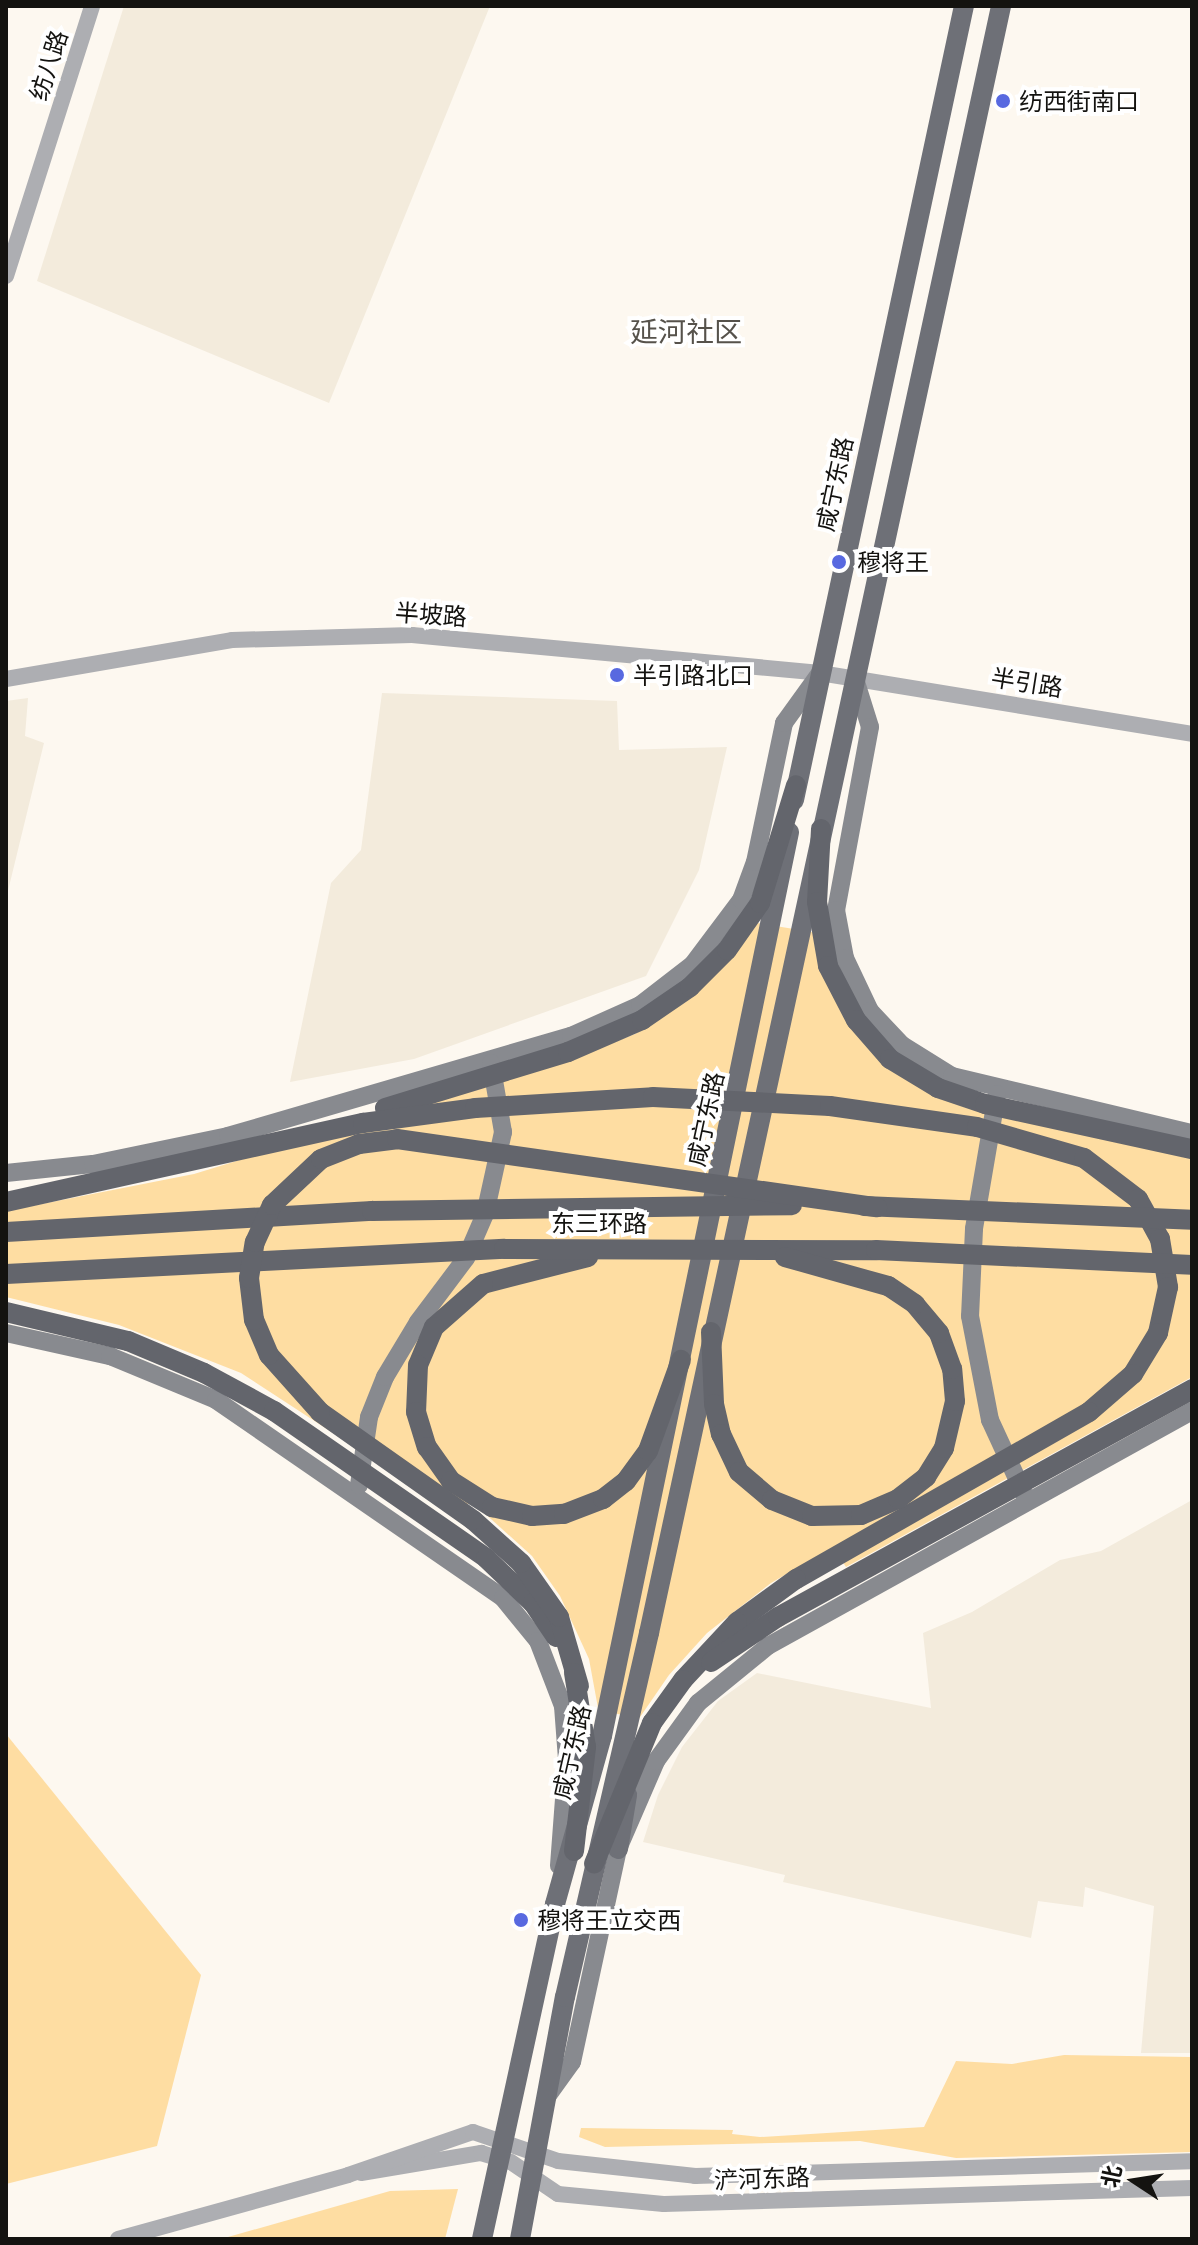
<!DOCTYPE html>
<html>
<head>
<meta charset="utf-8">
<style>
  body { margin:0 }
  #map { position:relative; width:1198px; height:2245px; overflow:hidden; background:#fdf8f0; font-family:"Noto Serif","Noto Sans SC",serif }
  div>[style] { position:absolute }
  .built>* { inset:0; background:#f3ebdc }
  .green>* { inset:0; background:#fedda2 }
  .tertiary>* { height:16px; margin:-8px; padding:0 8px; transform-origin:8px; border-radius:8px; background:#adaeb2 }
  .secondary>* { height:18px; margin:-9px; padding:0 9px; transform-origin:9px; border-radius:9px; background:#888a8f }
  .primary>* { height:20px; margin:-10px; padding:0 10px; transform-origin:10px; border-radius:10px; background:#6e7077 }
  .trunk>* { height:20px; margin:-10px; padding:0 10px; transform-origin:10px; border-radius:10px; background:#63656c }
  .dots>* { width:22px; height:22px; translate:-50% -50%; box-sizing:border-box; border:4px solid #fff; border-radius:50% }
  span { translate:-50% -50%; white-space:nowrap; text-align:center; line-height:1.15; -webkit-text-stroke:8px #fff; paint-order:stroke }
  .street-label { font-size:24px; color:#141310 }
  .poi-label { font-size:24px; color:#141310 }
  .left { translate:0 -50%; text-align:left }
  .quarter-label { font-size:28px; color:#56524b }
  .frame { position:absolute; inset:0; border:8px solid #141310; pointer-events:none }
  .north { position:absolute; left:1094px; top:2141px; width:80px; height:80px; -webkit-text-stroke:6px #fff; paint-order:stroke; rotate:282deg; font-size:22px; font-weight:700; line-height:32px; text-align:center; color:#141310 }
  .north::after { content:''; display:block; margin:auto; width:28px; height:36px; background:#141310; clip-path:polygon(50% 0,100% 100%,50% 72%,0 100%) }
</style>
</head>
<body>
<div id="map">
  <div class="built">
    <i style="clip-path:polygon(124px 6px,490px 6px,329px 403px,37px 281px)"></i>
    <i style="clip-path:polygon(382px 693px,617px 701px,619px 750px,727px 747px,699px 870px,646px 976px,414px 1059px,290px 1082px,331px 883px,361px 850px)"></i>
    <i style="clip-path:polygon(28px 698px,25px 736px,44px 743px,6px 899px,6px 701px)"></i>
    <i style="clip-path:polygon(1192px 1500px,1192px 2053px,1141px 2053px,1154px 1906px,1085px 1887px,1083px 1907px,1038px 1901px,1031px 1938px,783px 1882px,785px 1875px,643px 1842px,658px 1795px,682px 1747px,718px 1701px,757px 1673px,931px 1708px,923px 1633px,972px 1612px,1060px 1560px,1101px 1551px)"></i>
  </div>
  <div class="green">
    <i style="clip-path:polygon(758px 923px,812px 932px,903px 1076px,1192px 1153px,1192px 1377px,846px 1567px,833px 1547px,771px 1583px,707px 1633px,669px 1675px,638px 1720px,598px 1708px,589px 1659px,560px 1596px,532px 1556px,471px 1501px,457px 1514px,241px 1373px,119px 1325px,6px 1297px,6px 1211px,194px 1174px,579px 1056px,635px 1034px,684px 1003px)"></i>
    <i style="clip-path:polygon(6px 1734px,201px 1975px,157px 2146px,6px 2184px)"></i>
    <i style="clip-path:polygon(1064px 2055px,1192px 2057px,1192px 2152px,956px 2158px,860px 2141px,605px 2147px,579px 2137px,581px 2128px,733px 2130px,732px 2134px,760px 2137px,924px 2127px,956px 2061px,1012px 2064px)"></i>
    <i style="clip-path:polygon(458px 2189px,445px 2239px,221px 2239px,390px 2191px)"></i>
  </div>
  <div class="tertiary">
    <i style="left:6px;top:276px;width:283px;rotate:-72.3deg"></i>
    <i style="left:6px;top:679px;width:229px;rotate:-9.8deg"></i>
    <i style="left:232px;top:640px;width:180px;rotate:-1.6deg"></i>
    <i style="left:412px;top:635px;width:410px;rotate:5.3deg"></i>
    <i style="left:820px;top:673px;width:377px;rotate:9.3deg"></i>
    <i style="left:361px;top:2173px;width:122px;rotate:-9.5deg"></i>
    <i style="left:481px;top:2153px;width:31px;rotate:17deg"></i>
    <i style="left:511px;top:2162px;width:57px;rotate:34.2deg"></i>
    <i style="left:558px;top:2194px;width:106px;rotate:5.4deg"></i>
    <i style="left:664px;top:2204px;width:528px;rotate:-1.74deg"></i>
    <i style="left:118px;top:2239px;width:239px;rotate:-15.5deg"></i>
    <i style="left:348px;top:2175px;width:132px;rotate:-19deg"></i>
    <i style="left:473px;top:2132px;width:90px;rotate:18.8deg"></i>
    <i style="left:558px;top:2161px;width:138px;rotate:6.2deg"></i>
    <i style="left:695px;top:2176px;width:497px;rotate:-1.7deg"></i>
  </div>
  <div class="secondary">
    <i style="left:855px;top:679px;width:50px;rotate:72.6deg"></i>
    <i style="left:870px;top:727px;width:186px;rotate:100.5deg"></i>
    <i style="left:836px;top:910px;width:49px;rotate:79.4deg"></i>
    <i style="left:845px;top:958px;width:59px;rotate:64.7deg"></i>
    <i style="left:870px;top:1011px;width:47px;rotate:46.7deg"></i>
    <i style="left:902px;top:1045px;width:59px;rotate:31.8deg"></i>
    <i style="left:952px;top:1076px;width:247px;rotate:13.4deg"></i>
    <i style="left:997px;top:1094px;width:137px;rotate:99.7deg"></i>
    <i style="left:974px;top:1229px;width:87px;rotate:92.6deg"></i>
    <i style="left:970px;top:1316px;width:106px;rotate:79.1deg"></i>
    <i style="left:990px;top:1420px;width:84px;rotate:65.3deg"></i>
    <i style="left:6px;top:1173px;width:87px;rotate:-5.9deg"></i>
    <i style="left:93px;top:1164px;width:138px;rotate:-11.7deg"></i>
    <i style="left:228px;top:1136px;width:357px;rotate:-16.3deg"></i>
    <i style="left:571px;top:1036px;width:76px;rotate:-24.2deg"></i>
    <i style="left:640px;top:1005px;width:67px;rotate:-37.7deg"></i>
    <i style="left:693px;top:964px;width:80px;rotate:-53.1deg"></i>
    <i style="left:741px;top:900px;width:40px;rotate:-69.8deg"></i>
    <i style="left:755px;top:862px;width:142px;rotate:-78.2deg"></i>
    <i style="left:784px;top:723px;width:62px;rotate:-54.2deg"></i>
    <i style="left:6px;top:1333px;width:107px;rotate:12.5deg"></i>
    <i style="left:110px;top:1356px;width:115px;rotate:22.5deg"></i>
    <i style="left:216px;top:1400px;width:349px;rotate:34.6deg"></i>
    <i style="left:503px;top:1598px;width:55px;rotate:50.9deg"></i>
    <i style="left:538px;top:1641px;width:70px;rotate:69deg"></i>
    <i style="left:563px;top:1706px;width:53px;rotate:85.7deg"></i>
    <i style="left:567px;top:1759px;width:107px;rotate:94.3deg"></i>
    <i style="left:359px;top:1485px;width:69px;rotate:-81.6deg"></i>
    <i style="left:369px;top:1417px;width:43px;rotate:-68.2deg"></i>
    <i style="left:385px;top:1377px;width:64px;rotate:-59deg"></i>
    <i style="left:418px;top:1322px;width:80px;rotate:-53.1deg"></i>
    <i style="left:466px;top:1258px;width:48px;rotate:-66.6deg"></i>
    <i style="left:485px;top:1214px;width:84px;rotate:-77.6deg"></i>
    <i style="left:503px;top:1132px;width:70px;rotate:-99.9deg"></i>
    <i style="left:546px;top:2098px;width:44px;rotate:-54.2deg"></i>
    <i style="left:572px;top:2062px;width:218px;rotate:-77.8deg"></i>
    <i style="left:618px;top:1849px;width:96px;rotate:-66.6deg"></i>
    <i style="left:656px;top:1761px;width:72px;rotate:-54.1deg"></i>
    <i style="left:698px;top:1703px;width:90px;rotate:-39.2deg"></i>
    <i style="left:768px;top:1646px;width:485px;rotate:-29deg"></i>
  </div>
  <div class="primary">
    <i style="left:794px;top:800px;width:812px;rotate:-77.92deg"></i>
    <i style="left:618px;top:1849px;width:55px;rotate:-80.5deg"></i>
    <i style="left:482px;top:2239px;width:343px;rotate:-77.7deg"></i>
    <i style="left:555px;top:1904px;width:174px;rotate:-74.4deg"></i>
    <i style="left:602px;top:1736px;width:923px;rotate:-78.31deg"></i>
    <i style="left:520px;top:2239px;width:246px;rotate:-79.5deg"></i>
    <i style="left:565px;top:1997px;width:374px;rotate:-77deg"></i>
    <i style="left:649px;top:1633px;width:1665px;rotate:-77.79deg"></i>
  </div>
  <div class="trunk">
    <i style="left:821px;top:829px;width:73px;rotate:93.1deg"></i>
    <i style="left:817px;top:902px;width:65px;rotate:80.2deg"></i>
    <i style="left:828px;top:966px;width:61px;rotate:62.6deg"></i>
    <i style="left:856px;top:1020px;width:52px;rotate:48.9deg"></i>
    <i style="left:890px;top:1059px;width:56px;rotate:31.1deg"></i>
    <i style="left:938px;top:1088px;width:50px;rotate:18.8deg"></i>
    <i style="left:985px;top:1104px;width:212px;rotate:12.3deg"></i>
    <i style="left:385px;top:1108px;width:191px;rotate:-17deg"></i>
    <i style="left:568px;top:1052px;width:81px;rotate:-23.4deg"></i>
    <i style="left:642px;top:1020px;width:58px;rotate:-34.5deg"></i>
    <i style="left:690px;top:987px;width:52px;rotate:-45deg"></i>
    <i style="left:727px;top:950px;width:57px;rotate:-54.9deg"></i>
    <i style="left:760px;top:903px;width:123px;rotate:-73deg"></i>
    <i style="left:6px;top:1202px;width:366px;rotate:-12.5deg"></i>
    <i style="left:363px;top:1123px;width:113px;rotate:-7.6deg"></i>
    <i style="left:475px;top:1108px;width:178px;rotate:-3.5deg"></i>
    <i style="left:653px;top:1097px;width:177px;rotate:2.9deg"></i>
    <i style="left:830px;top:1106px;width:148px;rotate:8.1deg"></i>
    <i style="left:977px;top:1127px;width:111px;rotate:16.2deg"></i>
    <i style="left:1084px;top:1158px;width:68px;rotate:37.2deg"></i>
    <i style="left:1138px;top:1199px;width:46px;rotate:61.2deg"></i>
    <i style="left:1160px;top:1239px;width:49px;rotate:80.5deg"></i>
    <i style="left:1168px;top:1287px;width:47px;rotate:102.3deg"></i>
    <i style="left:1158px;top:1333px;width:48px;rotate:121.4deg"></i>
    <i style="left:1133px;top:1374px;width:58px;rotate:139.2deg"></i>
    <i style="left:1089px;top:1412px;width:337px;rotate:150.3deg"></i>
    <i style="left:796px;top:1579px;width:73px;rotate:143.9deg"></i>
    <i style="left:737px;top:1622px;width:79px;rotate:133deg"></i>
    <i style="left:683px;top:1680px;width:53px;rotate:125.8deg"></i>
    <i style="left:652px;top:1723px;width:152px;rotate:112.4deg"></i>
    <i style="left:864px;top:1206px;width:328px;rotate:2.4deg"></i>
    <i style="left:6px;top:1232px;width:367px;rotate:-3.3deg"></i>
    <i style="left:372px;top:1211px;width:420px;rotate:-0.8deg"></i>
    <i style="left:588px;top:1257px;width:108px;rotate:165.6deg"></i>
    <i style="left:483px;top:1284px;width:65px;rotate:138.7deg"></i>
    <i style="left:434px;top:1327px;width:41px;rotate:112.8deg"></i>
    <i style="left:418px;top:1365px;width:47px;rotate:92.4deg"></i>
    <i style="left:416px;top:1412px;width:37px;rotate:73deg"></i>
    <i style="left:427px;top:1447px;width:42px;rotate:54.8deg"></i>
    <i style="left:451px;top:1481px;width:49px;rotate:32.4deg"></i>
    <i style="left:492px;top:1507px;width:41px;rotate:12.7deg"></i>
    <i style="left:532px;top:1516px;width:32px;rotate:-4deg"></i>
    <i style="left:564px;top:1514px;width:42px;rotate:-21deg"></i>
    <i style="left:603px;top:1499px;width:29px;rotate:-38deg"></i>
    <i style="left:626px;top:1481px;width:37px;rotate:-54deg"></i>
    <i style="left:648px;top:1451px;width:97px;rotate:-70.1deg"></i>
    <i style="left:6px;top:1274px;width:499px;rotate:-2.9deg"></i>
    <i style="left:504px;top:1249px;width:372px;rotate:0.2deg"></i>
    <i style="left:876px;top:1250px;width:316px;rotate:2.7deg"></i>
    <i style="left:6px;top:1312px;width:125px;rotate:13.4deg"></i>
    <i style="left:128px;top:1341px;width:82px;rotate:22.8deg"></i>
    <i style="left:204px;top:1373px;width:80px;rotate:28.5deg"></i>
    <i style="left:274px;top:1411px;width:258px;rotate:34.7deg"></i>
    <i style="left:486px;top:1558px;width:65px;rotate:43.8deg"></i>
    <i style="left:533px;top:1603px;width:41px;rotate:55.9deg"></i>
    <i style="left:711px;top:1332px;width:72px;rotate:87.6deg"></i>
    <i style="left:714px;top:1404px;width:31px;rotate:77deg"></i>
    <i style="left:721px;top:1434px;width:42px;rotate:64.7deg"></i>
    <i style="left:739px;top:1472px;width:43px;rotate:40.3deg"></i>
    <i style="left:772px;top:1500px;width:43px;rotate:21.8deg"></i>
    <i style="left:812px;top:1516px;width:49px;rotate:-1.2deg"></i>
    <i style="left:861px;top:1515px;width:40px;rotate:-23.4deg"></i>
    <i style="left:898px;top:1499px;width:36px;rotate:-38deg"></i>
    <i style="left:926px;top:1477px;width:34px;rotate:-58deg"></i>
    <i style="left:944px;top:1448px;width:48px;rotate:-76.8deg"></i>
    <i style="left:955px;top:1401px;width:32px;rotate:-95deg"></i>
    <i style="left:952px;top:1369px;width:38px;rotate:-110deg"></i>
    <i style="left:939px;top:1333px;width:38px;rotate:-130deg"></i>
    <i style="left:915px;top:1304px;width:32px;rotate:-146deg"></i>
    <i style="left:888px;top:1286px;width:107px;rotate:-164.3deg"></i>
    <i style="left:711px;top:1662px;width:81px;rotate:-33.9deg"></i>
    <i style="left:778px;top:1617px;width:473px;rotate:-28.8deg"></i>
    <i style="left:579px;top:1686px;width:72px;rotate:-106.2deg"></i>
    <i style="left:559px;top:1617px;width:66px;rotate:-125.1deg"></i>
    <i style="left:521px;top:1563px;width:64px;rotate:-138.1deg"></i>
    <i style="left:473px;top:1520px;width:187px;rotate:-144.8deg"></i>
    <i style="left:320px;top:1412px;width:76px;rotate:-131.8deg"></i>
    <i style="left:269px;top:1355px;width:38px;rotate:-113deg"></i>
    <i style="left:254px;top:1320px;width:42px;rotate:-96.8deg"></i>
    <i style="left:249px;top:1278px;width:36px;rotate:-81deg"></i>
    <i style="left:255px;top:1242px;width:41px;rotate:-65.3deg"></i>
    <i style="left:272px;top:1205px;width:67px;rotate:-43.2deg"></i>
    <i style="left:321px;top:1159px;width:41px;rotate:-21.5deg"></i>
    <i style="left:359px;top:1144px;width:38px;rotate:-7deg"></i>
    <i style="left:397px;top:1139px;width:485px;rotate:8.1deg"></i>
    <i style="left:574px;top:1851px;width:105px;rotate:-83.4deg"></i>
    <i style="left:586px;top:1747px;width:75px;rotate:-99.2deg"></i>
  </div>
  <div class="dots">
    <i style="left:1003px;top:101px;background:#5869e0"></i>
    <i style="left:839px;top:562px;background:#5869e0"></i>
    <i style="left:617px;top:675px;background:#5869e0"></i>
    <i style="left:521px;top:1920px;background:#5869e0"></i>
  </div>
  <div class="street-label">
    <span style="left:48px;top:65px;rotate:-72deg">纺八路</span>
    <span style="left:834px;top:484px;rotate:-78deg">咸宁东路</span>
    <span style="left:431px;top:614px;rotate:4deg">半坡路</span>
    <span style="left:1027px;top:682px;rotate:9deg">半引路</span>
    <span style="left:705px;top:1119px;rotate:-78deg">咸宁东路</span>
    <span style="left:599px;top:1223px">东三环路</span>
    <span style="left:571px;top:1752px;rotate:-77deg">咸宁东路</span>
    <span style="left:762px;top:2178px;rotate:-2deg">浐河东路</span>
  </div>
  <div class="poi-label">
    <span class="left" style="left:1019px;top:101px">纺西街南口</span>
    <span class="left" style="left:857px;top:562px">穆将王</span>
    <span class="left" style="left:633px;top:675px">半引路北口</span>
    <span class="left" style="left:537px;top:1920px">穆将王立交西</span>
  </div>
  <div class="quarter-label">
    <span style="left:686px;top:331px">延河社区</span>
  </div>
  <div class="frame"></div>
  <div class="north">北</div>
</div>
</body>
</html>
